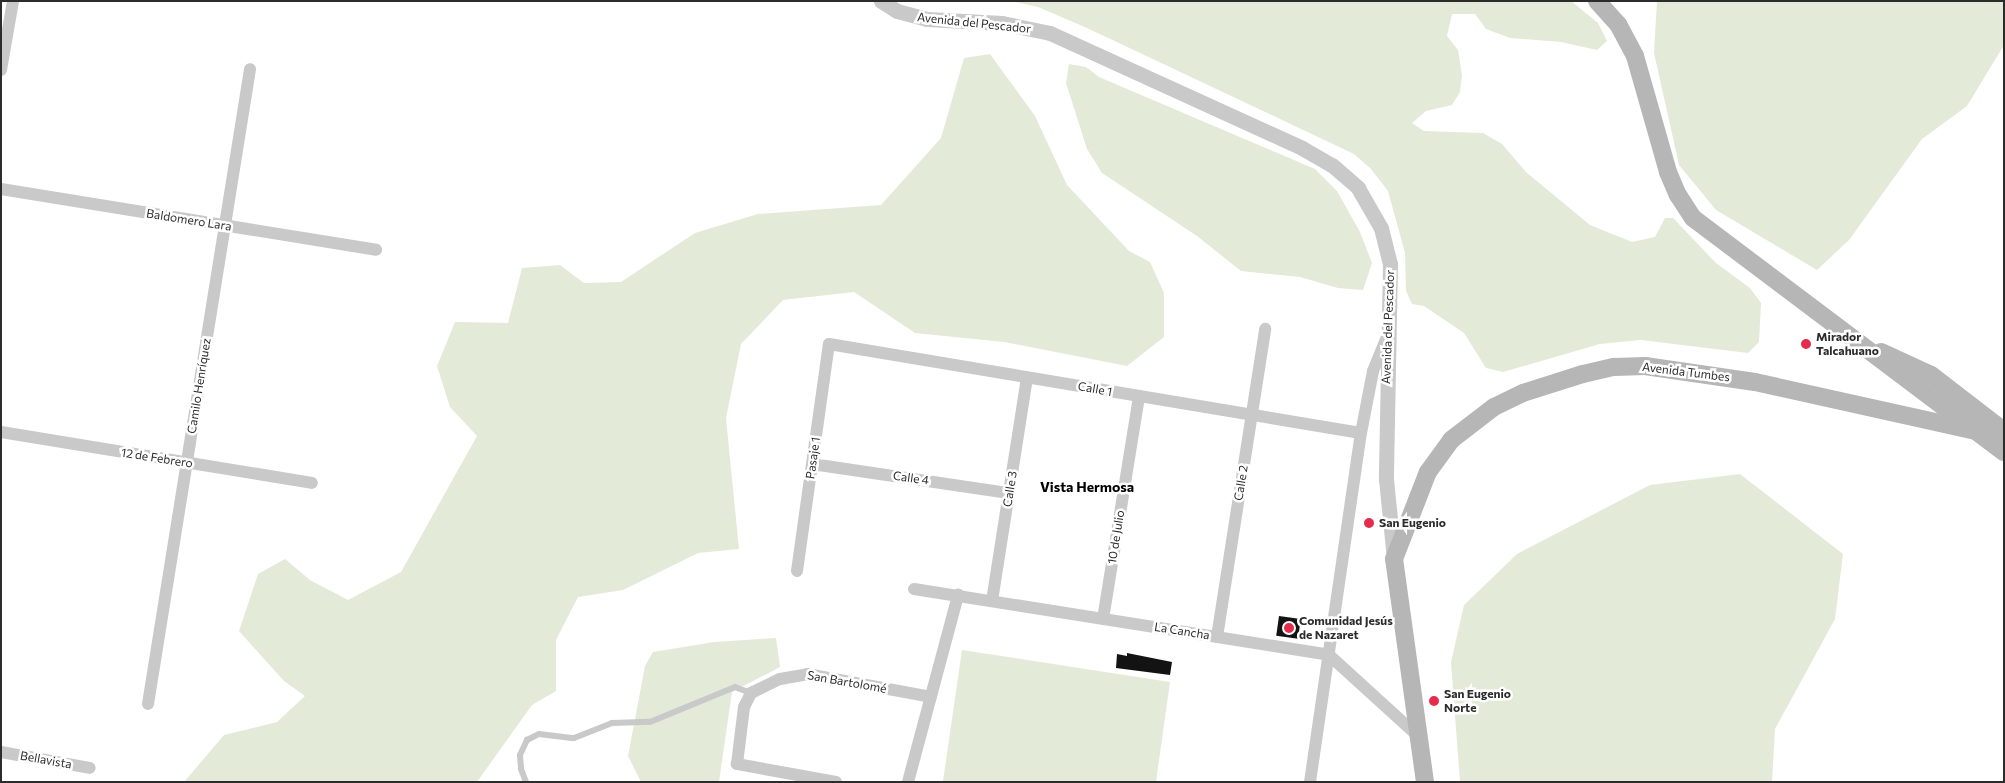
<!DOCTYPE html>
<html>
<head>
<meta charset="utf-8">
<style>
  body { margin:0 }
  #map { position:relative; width:2005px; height:783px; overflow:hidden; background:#fff; font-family:Commissioner,sans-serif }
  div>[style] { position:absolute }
  .green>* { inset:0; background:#e4ead8 }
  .building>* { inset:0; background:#131313; transform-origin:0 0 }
  .service>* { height:6px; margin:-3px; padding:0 3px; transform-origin:3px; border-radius:3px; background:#c9c9c9 }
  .minor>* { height:12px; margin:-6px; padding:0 6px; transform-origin:6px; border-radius:6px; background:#c9c9c9 }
  .tertiary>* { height:15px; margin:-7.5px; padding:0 7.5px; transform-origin:7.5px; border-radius:7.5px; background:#c9c9c9 }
  .secondary>* { height:18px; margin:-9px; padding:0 9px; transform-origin:9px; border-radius:9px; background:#b6b6b6 }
  .dots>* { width:14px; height:14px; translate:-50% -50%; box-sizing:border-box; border:2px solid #fff; border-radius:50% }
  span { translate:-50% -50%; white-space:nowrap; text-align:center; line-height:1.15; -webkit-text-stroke:5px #fff; paint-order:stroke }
  .street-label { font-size:12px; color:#2c2c2c }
  .poi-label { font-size:12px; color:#2c2c2c; font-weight:700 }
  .left { translate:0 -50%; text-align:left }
  .neighbourhood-label { font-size:14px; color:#000; font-weight:700 }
  .frame { position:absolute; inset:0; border:2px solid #2c2c2c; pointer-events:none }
</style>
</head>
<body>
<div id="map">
  <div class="green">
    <i style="clip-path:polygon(1011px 1px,1571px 1px,1598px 23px,1607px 41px,1597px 50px,1561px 42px,1510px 38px,1486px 29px,1475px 14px,1452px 14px,1447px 36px,1458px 50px,1462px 75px,1460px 92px,1452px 105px,1426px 111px,1412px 123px,1424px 131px,1483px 133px,1502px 144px,1526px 172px,1590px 225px,1632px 242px,1655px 237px,1665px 218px,1673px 218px,1716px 263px,1750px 288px,1761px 303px,1759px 342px,1748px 353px,1641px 340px,1600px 344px,1503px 372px,1486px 368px,1464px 333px,1424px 306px,1412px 304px,1406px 291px,1405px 253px,1388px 191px,1371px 169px,1354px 154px,1087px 28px,1038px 7px)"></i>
    <i style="clip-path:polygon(1657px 1px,2004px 1px,2004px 45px,1967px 106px,1922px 139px,1849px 240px,1817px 270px,1716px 210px,1679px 165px,1654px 53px)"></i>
    <i style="clip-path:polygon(990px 54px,1035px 116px,1067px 185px,1129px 251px,1150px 262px,1164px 293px,1164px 337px,1127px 366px,1004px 342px,915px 333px,854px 292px,783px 300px,741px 344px,726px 418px,739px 549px,698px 553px,623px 590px,578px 597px,556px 640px,556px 691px,532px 705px,477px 782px,184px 782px,224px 735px,277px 722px,305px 696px,284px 681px,239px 631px,258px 574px,285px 559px,310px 580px,348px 600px,401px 572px,477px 436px,450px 407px,437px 366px,455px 322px,508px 323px,522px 268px,560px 265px,584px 283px,621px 282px,695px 233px,758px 214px,881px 205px,941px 138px,964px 58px)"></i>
    <i style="clip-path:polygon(1069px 64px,1086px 67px,1099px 77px,1315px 169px,1337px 191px,1360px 232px,1372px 263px,1363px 290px,1338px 288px,1300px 277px,1241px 271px,1197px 236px,1102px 173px,1087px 149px,1066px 83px)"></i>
    <i style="clip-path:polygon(1740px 474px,1843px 554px,1835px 619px,1775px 729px,1772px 782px,1460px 782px,1451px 662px,1464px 605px,1517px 554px,1650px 485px)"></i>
    <i style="clip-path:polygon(776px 638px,780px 667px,732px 692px,719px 782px,641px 782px,628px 756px,645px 666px,653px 652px,714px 642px)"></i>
    <i style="clip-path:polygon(962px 650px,1170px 682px,1156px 782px,943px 781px)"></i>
  </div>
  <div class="building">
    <i style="left:1279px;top:616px;width:22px;height:20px;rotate:8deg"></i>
    <i style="clip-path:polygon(1127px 653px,1172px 662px,1170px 675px,1116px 668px,1117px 654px,1127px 656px)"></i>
  </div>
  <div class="service">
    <i style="left:526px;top:782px;width:14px;rotate:-111deg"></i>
    <i style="left:521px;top:769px;width:14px;rotate:-94deg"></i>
    <i style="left:520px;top:755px;width:17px;rotate:-65deg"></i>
    <i style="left:527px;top:740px;width:13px;rotate:-27deg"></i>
    <i style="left:539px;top:734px;width:35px;rotate:7deg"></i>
    <i style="left:574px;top:738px;width:41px;rotate:-21.5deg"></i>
    <i style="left:612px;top:723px;width:38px;rotate:-2deg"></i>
    <i style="left:650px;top:722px;width:92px;rotate:-22.4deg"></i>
    <i style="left:735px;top:687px;width:17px;rotate:21deg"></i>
  </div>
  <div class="minor">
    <i style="left:1px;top:70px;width:70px;rotate:-80.1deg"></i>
    <i style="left:1px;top:189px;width:380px;rotate:9.2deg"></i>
    <i style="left:1px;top:432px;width:315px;rotate:9.3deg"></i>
    <i style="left:812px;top:464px;width:199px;rotate:8.4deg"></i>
    <i style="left:797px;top:571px;width:229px;rotate:-82deg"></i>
    <i style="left:829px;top:344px;width:539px;rotate:9.5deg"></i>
    <i style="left:914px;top:589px;width:420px;rotate:9deg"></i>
    <i style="left:1329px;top:655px;width:122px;rotate:42.3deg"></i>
    <i style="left:992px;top:601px;width:226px;rotate:-81.1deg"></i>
    <i style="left:1103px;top:619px;width:226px;rotate:-80.8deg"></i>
    <i style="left:1217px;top:637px;width:312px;rotate:-81.1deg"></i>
    <i style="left:148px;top:704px;width:643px;rotate:-80.87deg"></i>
    <i style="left:1px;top:752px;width:90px;rotate:10.2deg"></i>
    <i style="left:836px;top:782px;width:101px;rotate:-169.7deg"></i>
    <i style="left:737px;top:764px;width:57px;rotate:-83deg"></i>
    <i style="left:744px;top:707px;width:16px;rotate:-63deg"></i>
    <i style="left:751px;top:693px;width:32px;rotate:-26deg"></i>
    <i style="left:780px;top:679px;width:27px;rotate:-10deg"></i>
    <i style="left:807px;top:674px;width:126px;rotate:10.5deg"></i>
    <i style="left:908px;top:782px;width:194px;rotate:-75deg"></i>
    <i style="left:1310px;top:782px;width:353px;rotate:-81.7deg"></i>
    <i style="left:1361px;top:433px;width:63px;rotate:-79deg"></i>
    <i style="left:1373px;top:371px;width:42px;rotate:-67.7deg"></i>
  </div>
  <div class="tertiary">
    <i style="left:881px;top:1px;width:19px;rotate:32deg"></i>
    <i style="left:897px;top:11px;width:31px;rotate:15deg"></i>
    <i style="left:927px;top:19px;width:75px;rotate:3.1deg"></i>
    <i style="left:1002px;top:23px;width:49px;rotate:11.8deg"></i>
    <i style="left:1050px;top:33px;width:277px;rotate:24.5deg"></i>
    <i style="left:1302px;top:148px;width:34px;rotate:30deg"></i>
    <i style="left:1332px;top:165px;width:35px;rotate:41deg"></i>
    <i style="left:1358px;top:188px;width:46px;rotate:60.1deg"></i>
    <i style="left:1381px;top:228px;width:37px;rotate:76deg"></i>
    <i style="left:1390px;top:264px;width:215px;rotate:91.1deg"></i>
    <i style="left:1386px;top:479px;width:80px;rotate:84.3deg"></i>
  </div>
  <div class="secondary">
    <i style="left:1597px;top:1px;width:31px;rotate:48deg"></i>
    <i style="left:1618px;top:24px;width:36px;rotate:62deg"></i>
    <i style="left:1635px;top:56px;width:121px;rotate:74.1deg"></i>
    <i style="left:1668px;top:172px;width:25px;rotate:67deg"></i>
    <i style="left:1678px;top:195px;width:27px;rotate:57deg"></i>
    <i style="left:1693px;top:218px;width:389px;rotate:37deg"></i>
    <i style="left:1881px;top:352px;width:55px;rotate:24.7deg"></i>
    <i style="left:1931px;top:375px;width:92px;rotate:37.5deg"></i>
    <i style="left:1425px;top:782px;width:225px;rotate:-97.9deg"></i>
    <i style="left:1394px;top:559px;width:93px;rotate:-68.7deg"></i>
    <i style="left:1428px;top:472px;width:39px;rotate:-54deg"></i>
    <i style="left:1451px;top:440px;width:54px;rotate:-37.5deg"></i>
    <i style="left:1494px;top:407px;width:32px;rotate:-26deg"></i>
    <i style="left:1523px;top:393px;width:63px;rotate:-17.6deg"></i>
    <i style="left:1583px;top:374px;width:32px;rotate:-13deg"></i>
    <i style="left:1614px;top:367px;width:31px;rotate:-2deg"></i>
    <i style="left:1645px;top:366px;width:111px;rotate:8.3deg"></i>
    <i style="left:1755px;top:382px;width:255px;rotate:12.5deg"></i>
  </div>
  <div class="dots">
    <i style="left:1806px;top:344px;background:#e42c4d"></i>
    <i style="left:1369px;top:523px;background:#e42c4d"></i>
    <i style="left:1289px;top:628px;background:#e42c4d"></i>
    <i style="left:1434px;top:701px;background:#e42c4d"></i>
  </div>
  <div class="street-label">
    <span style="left:974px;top:23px;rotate:6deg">Avenida del Pescador</span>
    <span style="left:189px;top:220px;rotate:9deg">Baldomero Lara</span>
    <span style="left:1388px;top:327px;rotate:-88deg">Avenida del Pescador</span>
    <span style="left:1686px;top:372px;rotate:7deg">Avenida Tumbes</span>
    <span style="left:199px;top:386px;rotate:-81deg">Camilo Henríquez</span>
    <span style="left:1095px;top:389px;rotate:10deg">Calle 1</span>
    <span style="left:157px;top:458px;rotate:9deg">12 de Febrero</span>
    <span style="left:813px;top:458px;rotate:-82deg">Pasaje 1</span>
    <span style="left:911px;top:478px;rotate:8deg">Calle 4</span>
    <span style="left:1241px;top:483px;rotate:-81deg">Calle 2</span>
    <span style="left:1010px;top:489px;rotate:-81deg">Calle 3</span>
    <span style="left:1116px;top:537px;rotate:-81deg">10 de Julio</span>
    <span style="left:1182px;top:631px;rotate:9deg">La Cancha</span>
    <span style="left:847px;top:682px;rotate:10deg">San Bartolomé</span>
    <span style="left:46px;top:760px;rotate:10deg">Bellavista</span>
  </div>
  <div class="poi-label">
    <span class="left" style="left:1816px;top:344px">Mirador<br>Talcahuano</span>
    <span class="left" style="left:1379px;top:523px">San Eugenio</span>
    <span class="left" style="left:1299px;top:628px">Comunidad Jesús<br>de Nazaret</span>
    <span class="left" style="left:1444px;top:701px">San Eugenio<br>Norte</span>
  </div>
  <div class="neighbourhood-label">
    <span style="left:1087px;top:487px">Vista Hermosa</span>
  </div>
  <div class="frame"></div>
</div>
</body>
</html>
